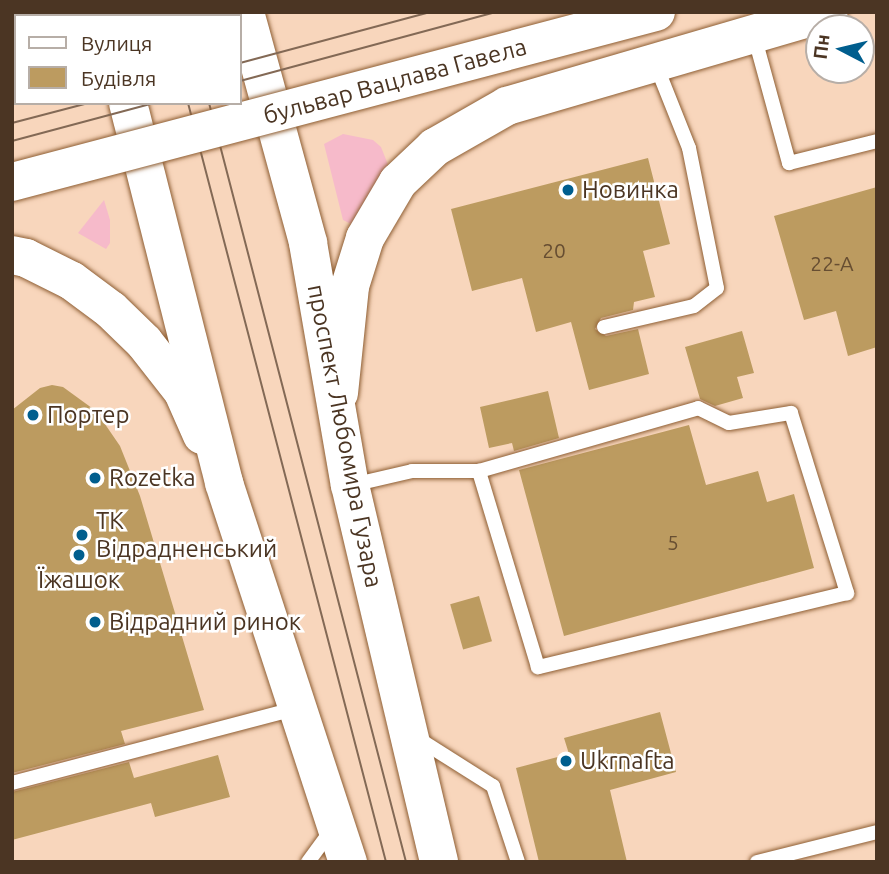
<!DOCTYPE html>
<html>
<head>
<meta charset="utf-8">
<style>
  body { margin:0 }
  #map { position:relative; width:889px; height:874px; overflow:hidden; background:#f8d6bc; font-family:Ubuntu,sans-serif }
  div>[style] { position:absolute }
  .green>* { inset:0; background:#f6baca }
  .building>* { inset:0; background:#bc9b60; transform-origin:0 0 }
  .roads { filter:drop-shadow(0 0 2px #8e5e33) drop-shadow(0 0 2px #8e5e33) }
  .lane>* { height:14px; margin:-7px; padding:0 7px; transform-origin:7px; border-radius:7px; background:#fff }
  .secondary>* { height:38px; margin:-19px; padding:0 19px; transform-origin:19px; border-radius:19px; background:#fff }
  .primary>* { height:38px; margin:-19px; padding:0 19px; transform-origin:19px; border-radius:19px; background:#fff }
  .tram>* { height:2px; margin:-1px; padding:0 1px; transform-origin:1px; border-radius:1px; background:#836955 }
  .bridges { filter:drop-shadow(0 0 2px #8e5e33) drop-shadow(0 0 2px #8e5e33) }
  .secondary-bridge>* { height:38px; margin:-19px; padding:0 19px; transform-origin:19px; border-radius:19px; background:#fff }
  .dots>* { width:19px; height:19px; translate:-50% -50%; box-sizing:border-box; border:4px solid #fff; border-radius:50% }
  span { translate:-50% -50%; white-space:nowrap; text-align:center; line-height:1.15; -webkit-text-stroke:5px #fff; paint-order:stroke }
  .number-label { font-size:21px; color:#674e32 }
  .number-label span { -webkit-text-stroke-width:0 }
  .street-label { font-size:24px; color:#4b3523 }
  .poi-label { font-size:24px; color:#4b3523 }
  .left { translate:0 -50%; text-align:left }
  .frame { position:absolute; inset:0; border:14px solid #4b3523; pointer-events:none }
  .legend { position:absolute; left:14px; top:14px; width:228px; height:91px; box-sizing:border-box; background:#fff; border:2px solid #b7aea7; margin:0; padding:9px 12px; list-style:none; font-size:21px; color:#4b3523 }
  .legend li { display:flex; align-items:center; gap:14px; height:35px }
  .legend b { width:35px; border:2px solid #b7aea7 }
  .north { position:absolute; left:805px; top:14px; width:70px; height:70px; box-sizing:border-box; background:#fff; border:2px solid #b7aea7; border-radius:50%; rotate:277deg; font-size:19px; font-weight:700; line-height:28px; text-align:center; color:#4b3523 }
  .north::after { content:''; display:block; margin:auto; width:24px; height:32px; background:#005e8e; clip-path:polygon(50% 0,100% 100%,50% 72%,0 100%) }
</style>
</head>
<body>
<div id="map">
  <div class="green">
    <i style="clip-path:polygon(343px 134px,373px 140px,381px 147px,391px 172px,351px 224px,343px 220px,324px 144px)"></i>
    <i style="clip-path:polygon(104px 200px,110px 220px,110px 243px,106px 249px,78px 233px)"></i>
  </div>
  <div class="building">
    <i style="clip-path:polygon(648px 158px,670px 244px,643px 251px,655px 297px,634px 302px,633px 310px,601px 318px,595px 329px,606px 336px,638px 329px,649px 374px,589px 390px,571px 322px,536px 332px,522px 278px,472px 291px,451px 209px)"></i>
    <i style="clip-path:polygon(877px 187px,877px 347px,848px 356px,836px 311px,804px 320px,774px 216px)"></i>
    <i style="clip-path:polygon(742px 331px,754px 373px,737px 377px,743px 398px,715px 406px,700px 399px,685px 347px)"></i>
    <i style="clip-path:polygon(52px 385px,63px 387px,96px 411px,120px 446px,140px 496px,204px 710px,121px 731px,125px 744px,12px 773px,12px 410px,40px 388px)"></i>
    <i style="clip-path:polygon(548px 391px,559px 438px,514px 451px,512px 443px,489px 448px,480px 407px)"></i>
    <i style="clip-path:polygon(689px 425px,706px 485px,758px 471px,767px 502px,794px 494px,814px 568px,564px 636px,519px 470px)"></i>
    <i style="left:479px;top:596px;width:47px;height:30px;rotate:74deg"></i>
    <i style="clip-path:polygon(660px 712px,676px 772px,610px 790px,627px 862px,539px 862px,516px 768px,569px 754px,564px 738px)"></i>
    <i style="clip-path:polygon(218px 755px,230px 797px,155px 817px,151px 803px,12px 840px,12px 792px,129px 762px,134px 778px)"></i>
  </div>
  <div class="roads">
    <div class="lane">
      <i style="left:754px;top:35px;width:133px;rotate:74.7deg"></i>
      <i style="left:789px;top:163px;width:91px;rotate:-14deg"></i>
      <i style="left:604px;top:327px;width:92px;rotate:-13.1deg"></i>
      <i style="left:694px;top:306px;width:29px;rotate:-38deg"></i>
      <i style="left:717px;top:288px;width:143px;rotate:-101.3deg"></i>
      <i style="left:689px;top:148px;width:89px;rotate:-111.7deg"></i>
      <i style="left:352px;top:485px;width:62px;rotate:-13.1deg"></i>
      <i style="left:412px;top:471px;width:67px"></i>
      <i style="left:479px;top:471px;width:228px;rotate:-16deg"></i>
      <i style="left:698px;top:408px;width:34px;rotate:26deg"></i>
      <i style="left:729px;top:423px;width:63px;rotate:-9.2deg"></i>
      <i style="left:791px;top:413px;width:189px;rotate:72.7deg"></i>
      <i style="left:847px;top:593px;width:318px;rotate:166.5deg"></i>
      <i style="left:538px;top:667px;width:205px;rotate:-106.8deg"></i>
      <i style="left:417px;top:738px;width:90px;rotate:32.3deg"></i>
      <i style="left:493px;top:786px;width:80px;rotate:71.8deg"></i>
      <i style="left:12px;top:783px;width:293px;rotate:-14.7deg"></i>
      <i style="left:308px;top:862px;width:42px;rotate:-53.7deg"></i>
      <i style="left:757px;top:862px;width:124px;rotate:-14deg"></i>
    </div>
    <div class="secondary">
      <i style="left:204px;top:16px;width:14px;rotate:-17deg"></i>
      <i style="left:12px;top:66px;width:4px;rotate:-14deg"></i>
      <i style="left:12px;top:255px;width:14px;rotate:12deg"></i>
      <i style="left:26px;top:258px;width:51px;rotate:26.6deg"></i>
      <i style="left:72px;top:281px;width:49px;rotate:36.6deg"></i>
      <i style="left:111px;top:310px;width:46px;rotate:44.1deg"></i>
      <i style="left:144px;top:342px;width:63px;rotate:52deg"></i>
      <i style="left:183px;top:392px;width:47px;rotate:66.2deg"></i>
      <i style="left:339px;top:393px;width:108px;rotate:-84.1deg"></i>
      <i style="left:350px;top:286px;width:50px;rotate:-72.6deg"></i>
      <i style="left:365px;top:238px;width:65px;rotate:-59.5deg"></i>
      <i style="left:398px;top:182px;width:51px;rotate:-43.4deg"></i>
      <i style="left:435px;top:147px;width:83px;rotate:-29.7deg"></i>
      <i style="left:507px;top:106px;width:335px;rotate:-16.3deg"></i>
    </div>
    <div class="primary">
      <i style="left:106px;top:12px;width:4px;rotate:76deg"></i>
      <i style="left:245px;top:12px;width:239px;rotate:74.7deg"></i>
      <i style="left:308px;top:243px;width:246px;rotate:80.2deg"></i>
      <i style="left:350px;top:485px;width:387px;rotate:76.7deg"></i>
      <i style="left:128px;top:103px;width:392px;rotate:75.8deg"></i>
      <i style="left:224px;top:483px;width:399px;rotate:71.9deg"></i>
    </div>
  </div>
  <div class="tram">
    <i style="left:164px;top:12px;width:4px;rotate:76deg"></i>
    <i style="left:184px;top:12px;width:4px;rotate:76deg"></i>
    <i style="left:240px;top:63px;width:197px;rotate:-15deg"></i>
    <i style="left:240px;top:81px;width:265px;rotate:-15.1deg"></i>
    <i style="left:188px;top:103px;width:784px;rotate:75.38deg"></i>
    <i style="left:209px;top:103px;width:784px;rotate:75.45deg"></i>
    <i style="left:12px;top:123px;width:79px;rotate:-14.7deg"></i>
    <i style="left:12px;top:141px;width:147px;rotate:-15deg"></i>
  </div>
  <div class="bridges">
    <div class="secondary-bridge">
      <i style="left:12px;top:182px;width:666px;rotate:-14.79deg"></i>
    </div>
  </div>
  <div class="dots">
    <i style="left:568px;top:190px;background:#005e8e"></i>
    <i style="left:33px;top:415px;background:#005e8e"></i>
    <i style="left:95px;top:478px;background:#005e8e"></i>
    <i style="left:82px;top:535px;background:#005e8e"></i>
    <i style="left:79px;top:555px;background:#005e8e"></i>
    <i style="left:95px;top:622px;background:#005e8e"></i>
    <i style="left:566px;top:761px;background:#005e8e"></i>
  </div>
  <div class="number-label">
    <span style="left:554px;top:250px">20</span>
    <span style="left:832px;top:263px">22-А</span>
    <span style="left:673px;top:542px">5</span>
  </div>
  <div class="street-label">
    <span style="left:395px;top:81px;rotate:-15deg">бульвар Вацлава Гавела</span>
    <span style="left:345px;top:436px;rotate:79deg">проспект Любомира Гузара</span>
  </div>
  <div class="poi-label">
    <span class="left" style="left:582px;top:190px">Новинка</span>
    <span class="left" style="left:47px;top:415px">Портер</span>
    <span class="left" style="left:109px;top:478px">Rozetka</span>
    <span class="left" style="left:96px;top:535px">ТК<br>Відрадненський</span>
    <span style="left:79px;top:580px">Їжашок</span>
    <span class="left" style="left:109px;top:622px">Відрадний ринок</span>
    <span class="left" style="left:580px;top:761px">Ukrnafta</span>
  </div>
  <div class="frame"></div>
  <ul class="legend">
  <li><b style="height:9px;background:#fff"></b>Вулиця</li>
  <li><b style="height:19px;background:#bc9b60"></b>Будівля</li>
  </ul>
  <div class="north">Пн</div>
</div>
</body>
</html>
